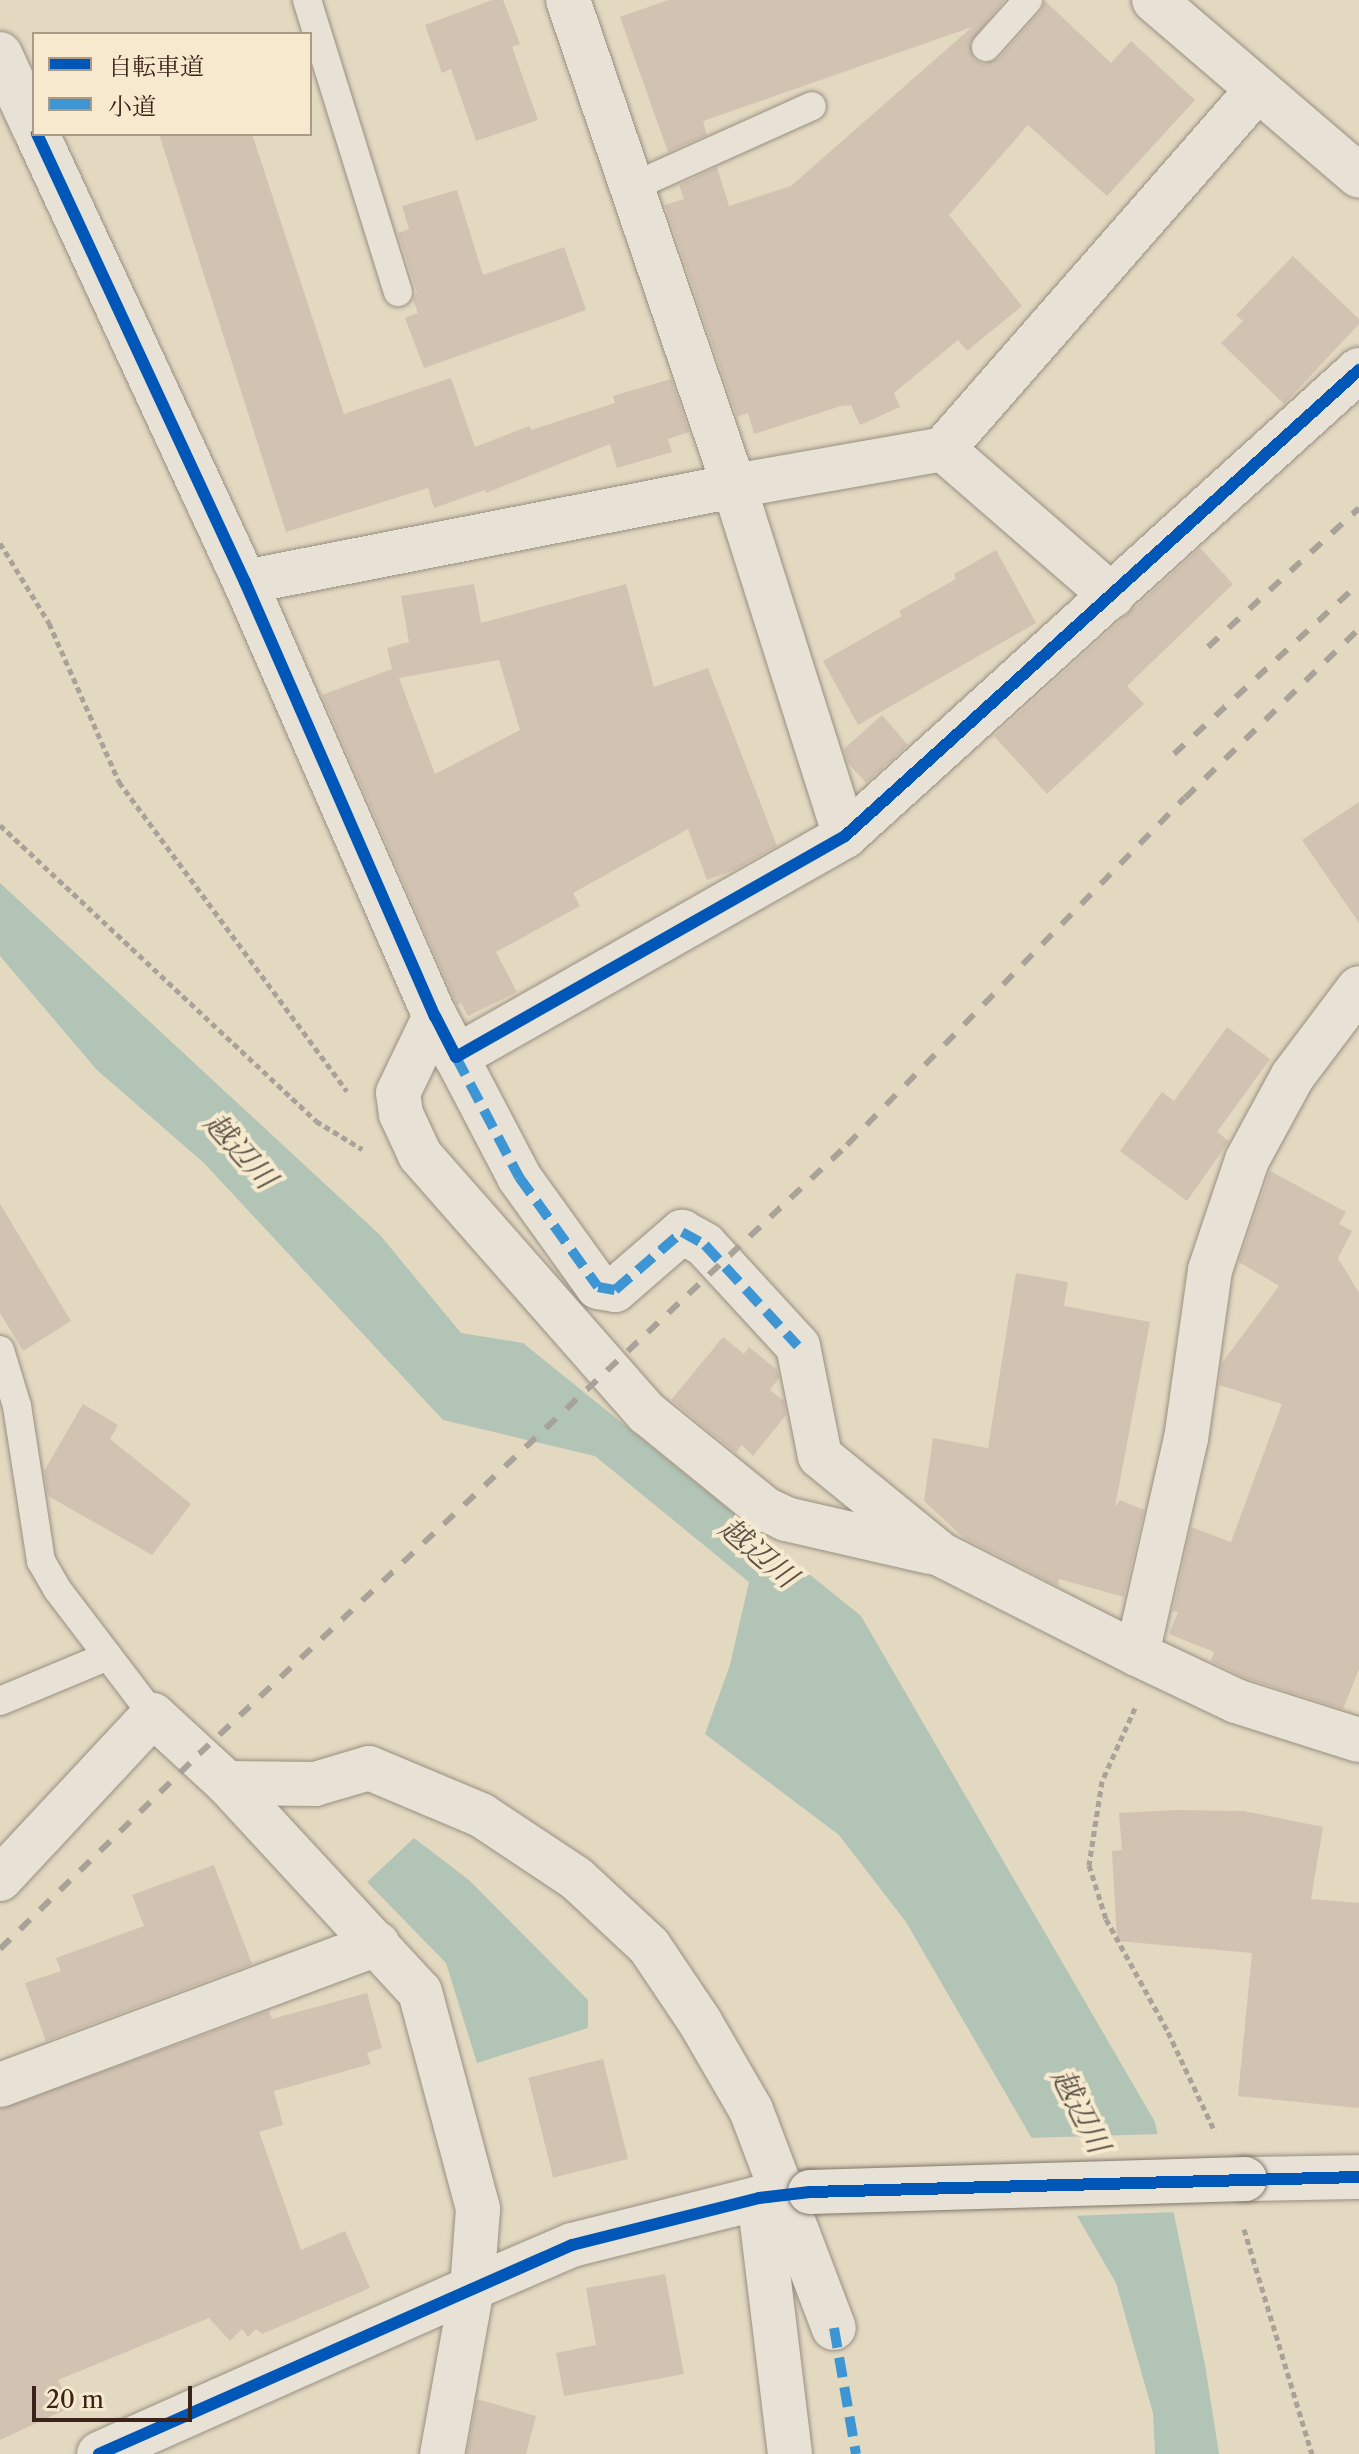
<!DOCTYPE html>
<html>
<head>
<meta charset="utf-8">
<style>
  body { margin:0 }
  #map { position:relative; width:1359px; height:2454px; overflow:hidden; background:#e3d8c0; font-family:"Libre Caslon Text","Noto Serif JP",serif }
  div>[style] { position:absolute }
  .water>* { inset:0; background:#b1c4b6 }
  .pier>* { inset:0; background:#e3d8c0 }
  .building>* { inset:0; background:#d2c2b2; transform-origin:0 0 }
  .path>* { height:5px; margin-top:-2.5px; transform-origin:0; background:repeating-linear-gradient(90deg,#a9a298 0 6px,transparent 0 10px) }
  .roads { filter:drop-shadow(0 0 2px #988f81) drop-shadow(0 0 2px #988f81) }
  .lane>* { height:28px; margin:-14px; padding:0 14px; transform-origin:14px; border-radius:14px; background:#e8e2d6 }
  .street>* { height:44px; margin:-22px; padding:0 22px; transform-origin:22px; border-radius:22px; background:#e8e2d6 }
  .secondary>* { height:44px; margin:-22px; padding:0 22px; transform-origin:22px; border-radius:22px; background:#e8e2d6 }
  .rail>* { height:6px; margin-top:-3px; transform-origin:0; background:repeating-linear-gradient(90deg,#a9a298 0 14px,transparent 0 28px) }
  .bridges { filter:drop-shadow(0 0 2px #81776b) drop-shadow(0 0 2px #81776b) }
  .secondary-bridge>* { height:44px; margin:-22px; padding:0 22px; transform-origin:22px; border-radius:22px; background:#e8e2d6 }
  .quiet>* { height:10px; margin-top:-5px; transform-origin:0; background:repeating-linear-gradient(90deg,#3e95d4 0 20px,transparent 0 30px) }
  .cycleway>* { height:12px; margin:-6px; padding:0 6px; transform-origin:6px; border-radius:6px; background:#0057b8 }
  span { translate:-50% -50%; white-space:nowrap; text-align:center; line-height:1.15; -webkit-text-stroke:8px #f6e9cd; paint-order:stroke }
  .water-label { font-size:30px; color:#585147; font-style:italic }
  .legend { position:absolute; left:32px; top:32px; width:280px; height:104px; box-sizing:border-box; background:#f6e9cd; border:2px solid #ab9a85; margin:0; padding:10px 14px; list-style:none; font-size:24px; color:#3b231a }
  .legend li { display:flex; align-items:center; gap:16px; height:40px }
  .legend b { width:40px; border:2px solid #ab9a85 }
  .scale { position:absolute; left:32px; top:2386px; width:160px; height:36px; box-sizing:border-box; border:4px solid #3b231a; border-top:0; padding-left:10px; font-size:24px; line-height:28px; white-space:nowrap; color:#3b231a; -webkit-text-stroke:6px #f6e9cd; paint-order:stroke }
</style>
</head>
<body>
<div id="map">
  <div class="water">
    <i style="clip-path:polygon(0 883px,380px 1235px,461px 1333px,523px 1343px,861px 1616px,1155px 2122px,1205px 2365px,1219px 2454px,1155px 2454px,1153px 2413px,1116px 2283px,906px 1922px,839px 1835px,705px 1734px,730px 1665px,749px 1582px,595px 1456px,443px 1420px,204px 1163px,97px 1070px,0 956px)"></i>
    <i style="clip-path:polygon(414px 1838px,469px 1880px,588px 2000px,588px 2028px,477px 2063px,446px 1963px,367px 1882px)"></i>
  </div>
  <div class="pier">
    <i style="clip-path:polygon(1161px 2134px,1177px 2212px,1072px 2216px,1027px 2138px)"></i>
  </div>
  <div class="building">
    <i style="clip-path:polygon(492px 0,503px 0,520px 44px,512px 47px,538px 120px,476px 141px,451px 69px,442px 73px,425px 25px)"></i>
    <i style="clip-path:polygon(668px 0,1005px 0,970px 43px,974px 59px,983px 64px,999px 58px,1041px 11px,1045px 1px,1111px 63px,1131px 41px,1195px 100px,1107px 196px,1028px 125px,949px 215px,1022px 306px,967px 351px,958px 340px,894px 393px,900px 407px,860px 425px,851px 405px,841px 406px,754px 434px,748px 413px,737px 417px,665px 205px,684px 199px,679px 185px,717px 167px,729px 206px,791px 186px,972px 27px,703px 121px,707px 135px,668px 152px,620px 17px)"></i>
    <i style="clip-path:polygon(159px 134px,252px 134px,344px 414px,451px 378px,475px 447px,529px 426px,531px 430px,615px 403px,613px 396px,671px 379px,689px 432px,668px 439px,672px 452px,617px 468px,610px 444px,486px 493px,485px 490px,434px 508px,428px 488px,286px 532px)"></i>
    <i style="clip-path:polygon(457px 190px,483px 275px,564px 247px,586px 310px,424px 368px,405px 318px,418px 313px,413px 300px,417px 292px,398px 233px,409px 229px,402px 206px)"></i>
    <i style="clip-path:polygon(1293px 256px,1359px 319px,1359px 324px,1284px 404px,1221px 343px,1243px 321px,1236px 315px)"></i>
    <i style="clip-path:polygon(1200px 548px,1233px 584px,1127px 686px,1144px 704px,1047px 794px,994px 736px)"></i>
    <i style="clip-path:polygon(996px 550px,1036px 623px,858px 725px,823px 661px,902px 616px,899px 611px,956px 579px,954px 574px)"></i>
    <i style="clip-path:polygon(evenodd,474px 584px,481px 623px,626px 584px,654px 687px,708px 668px,777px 846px,734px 870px,707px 880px,688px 829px,573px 893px,580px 906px,496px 952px,517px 992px,468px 1016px,461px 1003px,457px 1005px,322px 695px,392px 669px,387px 648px,409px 642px,401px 596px,474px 584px,499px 660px,520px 730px,435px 774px,399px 678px,499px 660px)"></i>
    <i style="clip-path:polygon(882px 715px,908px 745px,866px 783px,848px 763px,844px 749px)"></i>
    <i style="clip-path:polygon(1359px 802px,1359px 923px,1302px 840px)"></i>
    <i style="clip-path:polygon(1227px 1027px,1270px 1059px,1217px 1132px,1229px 1141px,1187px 1201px,1120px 1151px,1162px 1092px,1174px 1101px)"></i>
    <i style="clip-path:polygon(1270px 1171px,1346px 1212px,1339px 1224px,1352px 1231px,1338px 1258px,1359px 1293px,1359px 1669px,1343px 1709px,1245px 1678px,1211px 1661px,1214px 1652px,1169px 1634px,1178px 1612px,1173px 1611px,1191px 1527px,1231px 1542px,1282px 1404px,1219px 1385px,1222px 1363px,1279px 1286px,1239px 1262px)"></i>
    <i style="clip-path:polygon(0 1204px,71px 1321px,23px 1351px,0 1313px)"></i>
    <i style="clip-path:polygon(1016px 1273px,1068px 1282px,1064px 1306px,1150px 1322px,1115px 1507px,1120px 1500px,1144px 1510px,1124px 1597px,1059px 1579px,1058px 1586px,964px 1538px,924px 1501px,933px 1438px,988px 1448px)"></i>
    <i style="clip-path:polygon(723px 1337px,744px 1354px,749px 1347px,777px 1370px,779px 1378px,770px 1390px,784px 1401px,786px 1415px,753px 1456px,742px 1445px,736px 1453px,671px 1400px)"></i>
    <i style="clip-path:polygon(83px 1404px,118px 1425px,110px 1439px,191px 1504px,152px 1555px,48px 1496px,44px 1471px)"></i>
    <i style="clip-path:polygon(1175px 1810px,1244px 1811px,1323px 1827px,1311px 1899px,1359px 1903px,1359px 2108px,1238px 2096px,1252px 1953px,1117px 1941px,1112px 1851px,1122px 1850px,1119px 1813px)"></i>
    <i style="clip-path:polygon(214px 1865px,252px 1964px,46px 2041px,25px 1983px,61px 1971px,56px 1958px,144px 1926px,132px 1895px)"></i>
    <i style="clip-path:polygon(367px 1993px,382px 2048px,367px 2053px,371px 2064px,274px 2091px,283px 2125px,259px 2132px,301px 2250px,345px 2231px,370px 2288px,262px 2334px,256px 2329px,248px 2337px,242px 2329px,230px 2341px,209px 2318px,58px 2380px,71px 2407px,0 2440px,0 2109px,269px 2011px,272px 2019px)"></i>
    <i style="left:603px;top:2059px;width:103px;height:77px;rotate:76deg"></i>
    <i style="clip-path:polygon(665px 2274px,684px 2374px,564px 2396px,556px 2353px,596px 2345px,586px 2288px)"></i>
    <i style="clip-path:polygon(477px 2399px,536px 2416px,526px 2454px,467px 2454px)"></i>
  </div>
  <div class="path">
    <i style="left:0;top:543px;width:94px;rotate:58.5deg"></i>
    <i style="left:49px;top:623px;width:174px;rotate:66.2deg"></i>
    <i style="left:119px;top:782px;width:384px;rotate:53.6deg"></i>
    <i style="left:0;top:825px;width:433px;rotate:43.1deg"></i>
    <i style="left:316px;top:1121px;width:54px;rotate:31.3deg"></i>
    <i style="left:1135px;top:1708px;width:80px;rotate:114.3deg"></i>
    <i style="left:1102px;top:1781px;width:85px;rotate:98.8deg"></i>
    <i style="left:1089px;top:1865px;width:57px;rotate:72.5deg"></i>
    <i style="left:1106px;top:1919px;width:129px;rotate:61.2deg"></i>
    <i style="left:1168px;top:2032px;width:110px;rotate:64.8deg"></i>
    <i style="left:1244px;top:2229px;width:235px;rotate:73.2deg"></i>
  </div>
  <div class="roads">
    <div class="lane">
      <i style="left:307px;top:0;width:306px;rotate:72.7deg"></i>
      <i style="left:986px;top:47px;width:63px;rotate:-48.2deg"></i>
      <i style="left:632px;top:187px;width:197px;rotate:-24.2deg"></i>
      <i style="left:0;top:1350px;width:59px;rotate:73.1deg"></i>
      <i style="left:17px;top:1406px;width:157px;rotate:81.2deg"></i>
      <i style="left:41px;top:1561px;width:32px;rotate:60deg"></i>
      <i style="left:57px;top:1589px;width:158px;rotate:52.7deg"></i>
      <i style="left:0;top:1701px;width:117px;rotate:-22.6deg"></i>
    </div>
    <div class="street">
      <i style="left:568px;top:0;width:514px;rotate:71.14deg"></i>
      <i style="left:734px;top:486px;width:367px;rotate:72.4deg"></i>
      <i style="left:1154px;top:0;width:270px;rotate:40.6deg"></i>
      <i style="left:0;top:54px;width:81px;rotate:65.3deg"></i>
      <i style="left:37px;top:134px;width:494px;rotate:65.1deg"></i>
      <i style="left:245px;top:582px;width:474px;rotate:66.4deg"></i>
      <i style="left:435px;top:1016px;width:182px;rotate:62.4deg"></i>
      <i style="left:519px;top:1177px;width:135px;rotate:54.3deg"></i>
      <i style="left:598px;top:1287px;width:17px;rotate:10deg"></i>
      <i style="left:615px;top:1290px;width:89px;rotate:-40.9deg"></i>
      <i style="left:682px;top:1232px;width:26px;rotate:29deg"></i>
      <i style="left:705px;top:1245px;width:137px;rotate:47.4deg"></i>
      <i style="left:798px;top:1346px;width:112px;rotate:78.7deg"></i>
      <i style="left:820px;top:1456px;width:155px;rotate:39.2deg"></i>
      <i style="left:940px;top:1554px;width:221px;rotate:26.9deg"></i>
      <i style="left:1137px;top:1654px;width:221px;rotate:-77.2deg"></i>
      <i style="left:1186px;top:1439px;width:171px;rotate:-81.9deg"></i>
      <i style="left:1210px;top:1270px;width:116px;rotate:-71.4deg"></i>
      <i style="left:1247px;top:1160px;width:94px;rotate:-61.5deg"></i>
      <i style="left:1292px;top:1077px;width:111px;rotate:-53deg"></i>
      <i style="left:943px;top:449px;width:224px;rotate:41deg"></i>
      <i style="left:245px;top:582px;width:498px;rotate:-11.1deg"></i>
      <i style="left:734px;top:486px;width:212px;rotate:-10deg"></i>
      <i style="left:943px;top:449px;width:477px;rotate:-48.8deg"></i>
      <i style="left:435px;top:1016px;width:85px;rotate:115.7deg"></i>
      <i style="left:398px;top:1093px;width:21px;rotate:82deg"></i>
      <i style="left:401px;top:1114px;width:45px;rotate:65.1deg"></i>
      <i style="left:420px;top:1155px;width:344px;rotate:48.7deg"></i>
      <i style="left:647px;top:1413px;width:152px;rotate:39.1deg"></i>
      <i style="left:765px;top:1509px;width:23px;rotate:25deg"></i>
      <i style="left:786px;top:1519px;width:148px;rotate:12.9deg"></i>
      <i style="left:456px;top:1057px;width:447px;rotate:-29.6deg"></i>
      <i style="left:845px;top:836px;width:694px;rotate:-42.2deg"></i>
      <i style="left:1137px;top:1654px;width:110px;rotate:25.4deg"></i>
      <i style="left:1236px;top:1701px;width:129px;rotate:17.6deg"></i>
      <i style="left:227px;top:1783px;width:88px;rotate:0.7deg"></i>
      <i style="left:315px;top:1784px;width:56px;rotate:-16.5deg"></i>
      <i style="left:369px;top:1768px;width:121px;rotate:22.8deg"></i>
      <i style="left:481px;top:1815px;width:114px;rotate:33.6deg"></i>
      <i style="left:576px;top:1878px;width:100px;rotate:43deg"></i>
      <i style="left:649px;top:1946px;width:92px;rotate:56.1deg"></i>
      <i style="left:700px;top:2022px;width:102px;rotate:59.9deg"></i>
      <i style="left:751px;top:2110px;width:233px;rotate:69.2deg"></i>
      <i style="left:0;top:1879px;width:224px;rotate:-47deg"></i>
      <i style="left:153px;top:1715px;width:100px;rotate:42.6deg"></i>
      <i style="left:227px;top:1783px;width:284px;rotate:47.3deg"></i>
      <i style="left:420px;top:1992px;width:225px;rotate:75deg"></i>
      <i style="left:478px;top:2209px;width:79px;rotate:94.3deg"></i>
      <i style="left:472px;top:2288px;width:169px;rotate:100.2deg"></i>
      <i style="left:0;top:2085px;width:403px;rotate:-20.5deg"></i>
      <i style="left:759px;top:2198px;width:258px;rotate:83.1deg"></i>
      <i style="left:99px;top:2454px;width:408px;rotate:-24deg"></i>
    </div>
    <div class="secondary">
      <i style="left:1245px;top:2179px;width:114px;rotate:-1deg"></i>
      <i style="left:472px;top:2288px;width:109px;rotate:-23.3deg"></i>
      <i style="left:572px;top:2245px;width:193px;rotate:-14.1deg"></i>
      <i style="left:759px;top:2198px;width:51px;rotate:-6.7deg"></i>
    </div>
  </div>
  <div class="rail">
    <i style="left:1208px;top:647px;width:205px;rotate:-42.6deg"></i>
    <i style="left:1174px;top:754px;width:252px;rotate:-42.7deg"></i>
    <i style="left:0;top:1949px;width:279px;rotate:-44.4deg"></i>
    <i style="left:199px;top:1754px;width:889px;rotate:-43.22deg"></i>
    <i style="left:847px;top:1145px;width:484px;rotate:-45.8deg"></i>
    <i style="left:1185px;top:798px;width:243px;rotate:-44.2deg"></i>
  </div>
  <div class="bridges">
    <div class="secondary-bridge">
      <i style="left:810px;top:2192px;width:435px;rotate:-1.7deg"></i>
    </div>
  </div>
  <div class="quiet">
    <i style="left:456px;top:1057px;width:136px;rotate:62.3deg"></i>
    <i style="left:519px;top:1177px;width:135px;rotate:54.3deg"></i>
    <i style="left:598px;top:1287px;width:17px;rotate:10deg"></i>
    <i style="left:615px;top:1290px;width:89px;rotate:-40.9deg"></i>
    <i style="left:682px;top:1232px;width:26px;rotate:29deg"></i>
    <i style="left:705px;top:1245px;width:137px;rotate:47.4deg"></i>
    <i style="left:834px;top:2328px;width:128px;rotate:80.1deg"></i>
  </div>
  <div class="cycleway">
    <i style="left:37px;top:134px;width:494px;rotate:65.1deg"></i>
    <i style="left:245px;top:582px;width:474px;rotate:66.4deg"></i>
    <i style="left:435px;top:1016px;width:46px;rotate:62.9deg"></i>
    <i style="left:456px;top:1057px;width:447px;rotate:-29.6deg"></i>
    <i style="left:845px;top:836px;width:694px;rotate:-42.2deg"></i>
    <i style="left:99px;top:2454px;width:517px;rotate:-23.84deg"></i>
    <i style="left:572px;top:2245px;width:193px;rotate:-14.1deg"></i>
    <i style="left:759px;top:2198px;width:51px;rotate:-6.7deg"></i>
    <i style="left:810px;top:2192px;width:549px;rotate:-1.57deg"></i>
  </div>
  <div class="water-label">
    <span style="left:240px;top:1151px;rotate:48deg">越辺川</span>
    <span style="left:758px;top:1553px;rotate:40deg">越辺川</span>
    <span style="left:1080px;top:2111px;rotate:63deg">越辺川</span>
  </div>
  <ul class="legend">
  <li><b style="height:10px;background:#0057b8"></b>自転車道</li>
  <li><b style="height:10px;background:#3e95d4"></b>小道</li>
  </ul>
  <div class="scale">20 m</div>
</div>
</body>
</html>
